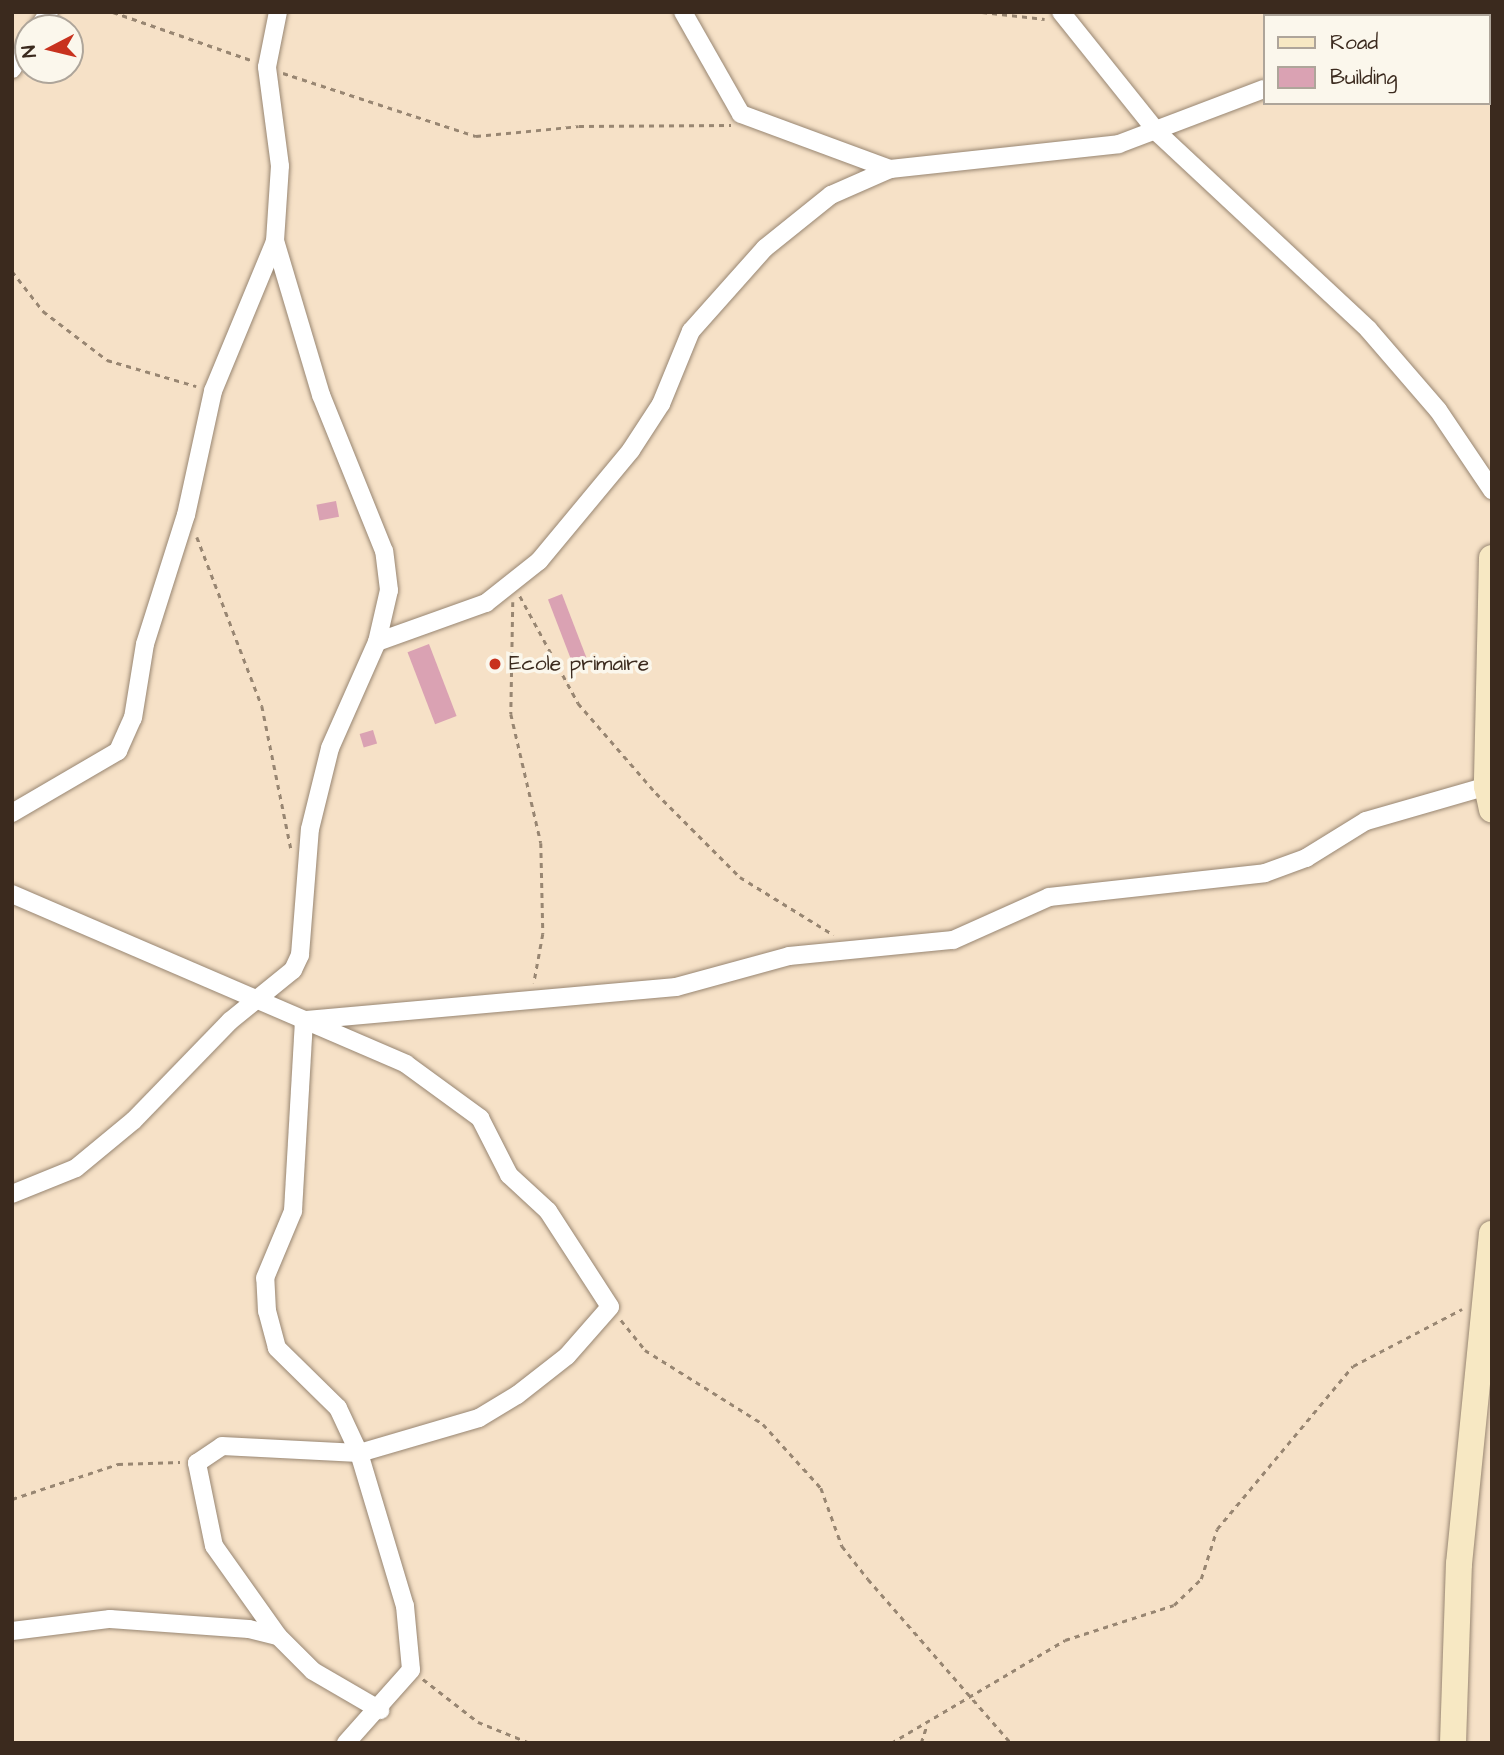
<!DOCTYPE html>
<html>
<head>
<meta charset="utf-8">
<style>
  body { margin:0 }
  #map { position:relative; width:1504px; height:1755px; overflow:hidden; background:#f6e1c7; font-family:"Architects Daughter",sans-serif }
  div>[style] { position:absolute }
  .building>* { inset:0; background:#daa2b3; transform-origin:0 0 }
  .path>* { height:2.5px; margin-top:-1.25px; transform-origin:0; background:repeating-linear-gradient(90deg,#988672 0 5px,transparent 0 10px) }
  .roads { filter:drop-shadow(0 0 2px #988672) drop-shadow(0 0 2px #988672) }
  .street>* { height:18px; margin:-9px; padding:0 9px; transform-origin:9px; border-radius:9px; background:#fff }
  .secondary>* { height:26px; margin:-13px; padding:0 13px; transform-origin:13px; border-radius:13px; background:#f7e8c3 }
  .dots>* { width:19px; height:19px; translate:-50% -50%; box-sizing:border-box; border:4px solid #fbf7ec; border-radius:50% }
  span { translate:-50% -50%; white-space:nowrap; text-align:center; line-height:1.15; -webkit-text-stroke:7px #fbf7ec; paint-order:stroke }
  .poi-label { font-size:21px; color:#3b2a1e }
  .left { translate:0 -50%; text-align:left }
  .frame { position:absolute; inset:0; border:14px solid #3b2a1e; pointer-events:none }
  .legend { position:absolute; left:1263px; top:14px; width:228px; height:91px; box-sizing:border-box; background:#fbf7ec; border:2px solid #aea59a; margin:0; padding:9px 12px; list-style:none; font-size:21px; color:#3b2a1e }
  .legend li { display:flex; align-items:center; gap:14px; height:35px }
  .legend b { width:35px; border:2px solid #aea59a }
  .north { position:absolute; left:14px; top:14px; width:70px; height:70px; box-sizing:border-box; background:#fbf7ec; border:2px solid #aea59a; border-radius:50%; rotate:263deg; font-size:19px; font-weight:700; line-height:28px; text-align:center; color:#3b2a1e }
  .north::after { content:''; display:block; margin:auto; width:24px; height:32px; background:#c8321e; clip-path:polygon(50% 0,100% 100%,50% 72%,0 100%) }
</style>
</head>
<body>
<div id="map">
  <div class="building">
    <i style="left:336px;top:501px;width:16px;height:20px;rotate:79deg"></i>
    <i style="left:562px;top:594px;width:75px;height:15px;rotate:69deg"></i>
    <i style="left:429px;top:644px;width:77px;height:23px;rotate:69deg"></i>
    <i style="left:373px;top:730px;width:14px;height:14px;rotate:73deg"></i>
  </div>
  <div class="path">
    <i style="left:113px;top:12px;width:146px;rotate:19.2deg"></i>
    <i style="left:982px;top:12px;width:63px;rotate:6.3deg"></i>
    <i style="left:283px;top:73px;width:203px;rotate:18.1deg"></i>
    <i style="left:476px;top:136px;width:103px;rotate:-5.5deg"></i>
    <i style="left:579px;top:126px;width:152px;rotate:-0.4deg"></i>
    <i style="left:12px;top:271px;width:51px;rotate:52.2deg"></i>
    <i style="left:43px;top:311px;width:81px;rotate:37.4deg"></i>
    <i style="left:107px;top:360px;width:93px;rotate:16.3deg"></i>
    <i style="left:197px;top:537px;width:181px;rotate:69deg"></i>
    <i style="left:262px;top:706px;width:145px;rotate:78.5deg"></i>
    <i style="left:520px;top:596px;width:122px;rotate:61.5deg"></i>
    <i style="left:578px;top:703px;width:119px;rotate:49.1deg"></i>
    <i style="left:656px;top:793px;width:119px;rotate:45deg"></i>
    <i style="left:740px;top:877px;width:110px;rotate:31.7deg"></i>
    <i style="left:513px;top:602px;width:112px;rotate:91deg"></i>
    <i style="left:511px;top:714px;width:132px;rotate:76.9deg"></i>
    <i style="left:541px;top:843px;width:91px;rotate:88.7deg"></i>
    <i style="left:543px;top:934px;width:50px;rotate:100.4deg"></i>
    <i style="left:621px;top:1320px;width:38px;rotate:51deg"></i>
    <i style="left:645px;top:1350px;width:139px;rotate:32.1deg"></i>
    <i style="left:763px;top:1424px;width:86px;rotate:47.8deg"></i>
    <i style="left:821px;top:1488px;width:62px;rotate:70.1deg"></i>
    <i style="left:842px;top:1546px;width:42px;rotate:51.8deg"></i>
    <i style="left:868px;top:1579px;width:218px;rotate:48.9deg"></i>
    <i style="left:12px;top:1499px;width:112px;rotate:-18.3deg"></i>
    <i style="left:118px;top:1464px;width:62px;rotate:-1.8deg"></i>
    <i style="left:423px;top:1679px;width:70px;rotate:38deg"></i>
    <i style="left:478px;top:1722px;width:56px;rotate:22deg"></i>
    <i style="left:891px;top:1743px;width:202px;rotate:-30.6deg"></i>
    <i style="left:1065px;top:1640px;width:114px;rotate:-17.8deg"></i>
    <i style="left:1174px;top:1605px;width:37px;rotate:-44deg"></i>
    <i style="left:1201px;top:1579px;width:52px;rotate:-72.3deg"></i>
    <i style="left:1217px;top:1529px;width:212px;rotate:-50.2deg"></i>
    <i style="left:1353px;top:1366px;width:123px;rotate:-27.6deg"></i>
    <i style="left:921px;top:1743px;width:19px;rotate:-72deg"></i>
  </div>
  <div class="roads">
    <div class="street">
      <i style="left:683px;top:12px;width:117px;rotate:60.4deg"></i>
      <i style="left:741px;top:114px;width:159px;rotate:20.3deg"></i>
      <i style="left:1061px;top:12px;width:155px;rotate:51.3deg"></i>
      <i style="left:1158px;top:133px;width:287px;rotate:43deg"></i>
      <i style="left:1368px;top:329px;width:107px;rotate:49.2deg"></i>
      <i style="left:1438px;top:410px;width:97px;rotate:56deg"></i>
      <i style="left:1322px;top:16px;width:4px;rotate:-76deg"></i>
      <i style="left:1400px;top:16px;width:7px;rotate:-34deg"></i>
      <i style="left:38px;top:28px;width:19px;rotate:-55deg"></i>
      <i style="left:12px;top:69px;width:30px;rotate:-57deg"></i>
      <i style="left:377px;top:642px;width:116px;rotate:-19.7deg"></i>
      <i style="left:486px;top:603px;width:68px;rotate:-38.4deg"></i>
      <i style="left:539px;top:561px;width:144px;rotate:-50.3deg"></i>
      <i style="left:631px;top:450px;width:55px;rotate:-56.9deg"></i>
      <i style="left:661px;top:404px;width:79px;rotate:-67.7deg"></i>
      <i style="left:691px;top:331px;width:111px;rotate:-48.3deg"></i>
      <i style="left:765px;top:248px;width:85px;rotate:-38.8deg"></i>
      <i style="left:831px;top:195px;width:64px;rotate:-23.8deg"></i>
      <i style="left:890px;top:169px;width:230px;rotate:-6.2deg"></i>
      <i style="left:1119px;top:144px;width:155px;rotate:-20.8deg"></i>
      <i style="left:12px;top:813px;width:123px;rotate:-30.3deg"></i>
      <i style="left:118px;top:751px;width:36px;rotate:-66deg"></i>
      <i style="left:133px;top:718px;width:75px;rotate:-80.8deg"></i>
      <i style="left:145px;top:644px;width:135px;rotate:-72.4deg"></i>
      <i style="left:186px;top:515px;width:127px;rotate:-77.7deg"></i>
      <i style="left:213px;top:391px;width:162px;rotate:-67.5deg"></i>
      <i style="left:275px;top:241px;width:75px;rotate:-86.2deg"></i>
      <i style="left:280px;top:166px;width:100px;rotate:-97.5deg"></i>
      <i style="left:267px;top:67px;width:56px;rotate:-78.7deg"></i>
      <i style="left:12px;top:894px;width:429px;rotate:23.3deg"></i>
      <i style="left:406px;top:1064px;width:92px;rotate:36.1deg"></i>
      <i style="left:480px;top:1118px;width:64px;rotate:63deg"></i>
      <i style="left:509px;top:1175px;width:53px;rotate:42.7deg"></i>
      <i style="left:548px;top:1211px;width:114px;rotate:57.1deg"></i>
      <i style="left:610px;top:1307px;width:65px;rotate:131.3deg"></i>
      <i style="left:567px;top:1356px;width:63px;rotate:142deg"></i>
      <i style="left:517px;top:1395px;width:44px;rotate:148.8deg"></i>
      <i style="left:479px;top:1418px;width:125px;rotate:163.7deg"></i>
      <i style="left:359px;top:1453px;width:160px;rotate:73.3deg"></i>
      <i style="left:405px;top:1606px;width:64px;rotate:84.6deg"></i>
      <i style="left:411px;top:1670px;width:98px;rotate:131.7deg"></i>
      <i style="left:307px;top:1020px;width:370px;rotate:-5.1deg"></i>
      <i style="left:676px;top:987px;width:117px;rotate:-15.3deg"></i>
      <i style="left:789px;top:956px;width:165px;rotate:-5.6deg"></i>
      <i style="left:953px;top:940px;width:105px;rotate:-24.1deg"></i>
      <i style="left:1049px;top:897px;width:217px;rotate:-6.3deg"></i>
      <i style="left:1265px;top:873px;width:44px;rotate:-20.1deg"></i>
      <i style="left:1306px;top:858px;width:70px;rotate:-31.7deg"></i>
      <i style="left:1366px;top:821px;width:126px;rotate:-16.1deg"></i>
      <i style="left:12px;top:1194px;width:69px;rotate:-22.1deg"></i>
      <i style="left:76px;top:1168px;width:75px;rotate:-39.6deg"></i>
      <i style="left:134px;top:1120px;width:138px;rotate:-45.9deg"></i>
      <i style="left:230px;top:1021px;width:81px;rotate:-39deg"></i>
      <i style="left:293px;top:970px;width:17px;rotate:-65deg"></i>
      <i style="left:300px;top:955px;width:126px;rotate:-85.5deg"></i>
      <i style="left:310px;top:829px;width:83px;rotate:-76.1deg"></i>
      <i style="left:330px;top:748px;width:116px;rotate:-66.1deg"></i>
      <i style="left:377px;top:642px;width:53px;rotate:-77deg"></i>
      <i style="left:389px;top:590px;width:39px;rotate:-97deg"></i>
      <i style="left:384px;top:551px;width:168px;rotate:-112deg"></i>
      <i style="left:321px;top:395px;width:161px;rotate:-106.6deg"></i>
      <i style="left:12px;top:1631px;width:99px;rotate:-7deg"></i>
      <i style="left:110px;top:1619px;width:139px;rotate:4.1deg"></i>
      <i style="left:249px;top:1629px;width:30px;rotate:14deg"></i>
      <i style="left:278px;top:1636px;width:49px;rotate:45deg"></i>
      <i style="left:313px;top:1671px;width:78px;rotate:30.2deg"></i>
      <i style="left:278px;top:1636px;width:110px;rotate:-125.4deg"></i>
      <i style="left:214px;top:1546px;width:85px;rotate:-101.6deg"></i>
      <i style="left:197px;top:1463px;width:30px;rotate:-34deg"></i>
      <i style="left:222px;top:1446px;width:137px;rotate:2.9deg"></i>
      <i style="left:359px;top:1453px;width:50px;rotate:-115deg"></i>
      <i style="left:338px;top:1408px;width:86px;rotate:-135.5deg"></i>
      <i style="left:277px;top:1348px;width:38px;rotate:-105deg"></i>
      <i style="left:267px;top:1311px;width:33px;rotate:-93deg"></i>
      <i style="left:265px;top:1278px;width:73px;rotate:-67.3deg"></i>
      <i style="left:293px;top:1211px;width:190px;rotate:-86.7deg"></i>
    </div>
    <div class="secondary">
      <i style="left:1492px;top:558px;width:228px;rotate:91.3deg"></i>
      <i style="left:1487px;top:786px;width:24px;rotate:78deg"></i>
      <i style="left:1453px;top:1743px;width:179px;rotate:-88.1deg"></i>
      <i style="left:1459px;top:1564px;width:332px;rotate:-84.3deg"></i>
    </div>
  </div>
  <div class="dots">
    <i style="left:495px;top:664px;background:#c8321e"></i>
  </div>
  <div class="poi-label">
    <span class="left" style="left:509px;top:664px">Ecole primaire</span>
  </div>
  <div class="frame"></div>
  <ul class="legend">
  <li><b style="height:9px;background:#f7e8c3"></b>Road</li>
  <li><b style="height:19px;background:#daa2b3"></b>Building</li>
  </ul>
  <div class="north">N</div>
</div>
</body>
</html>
